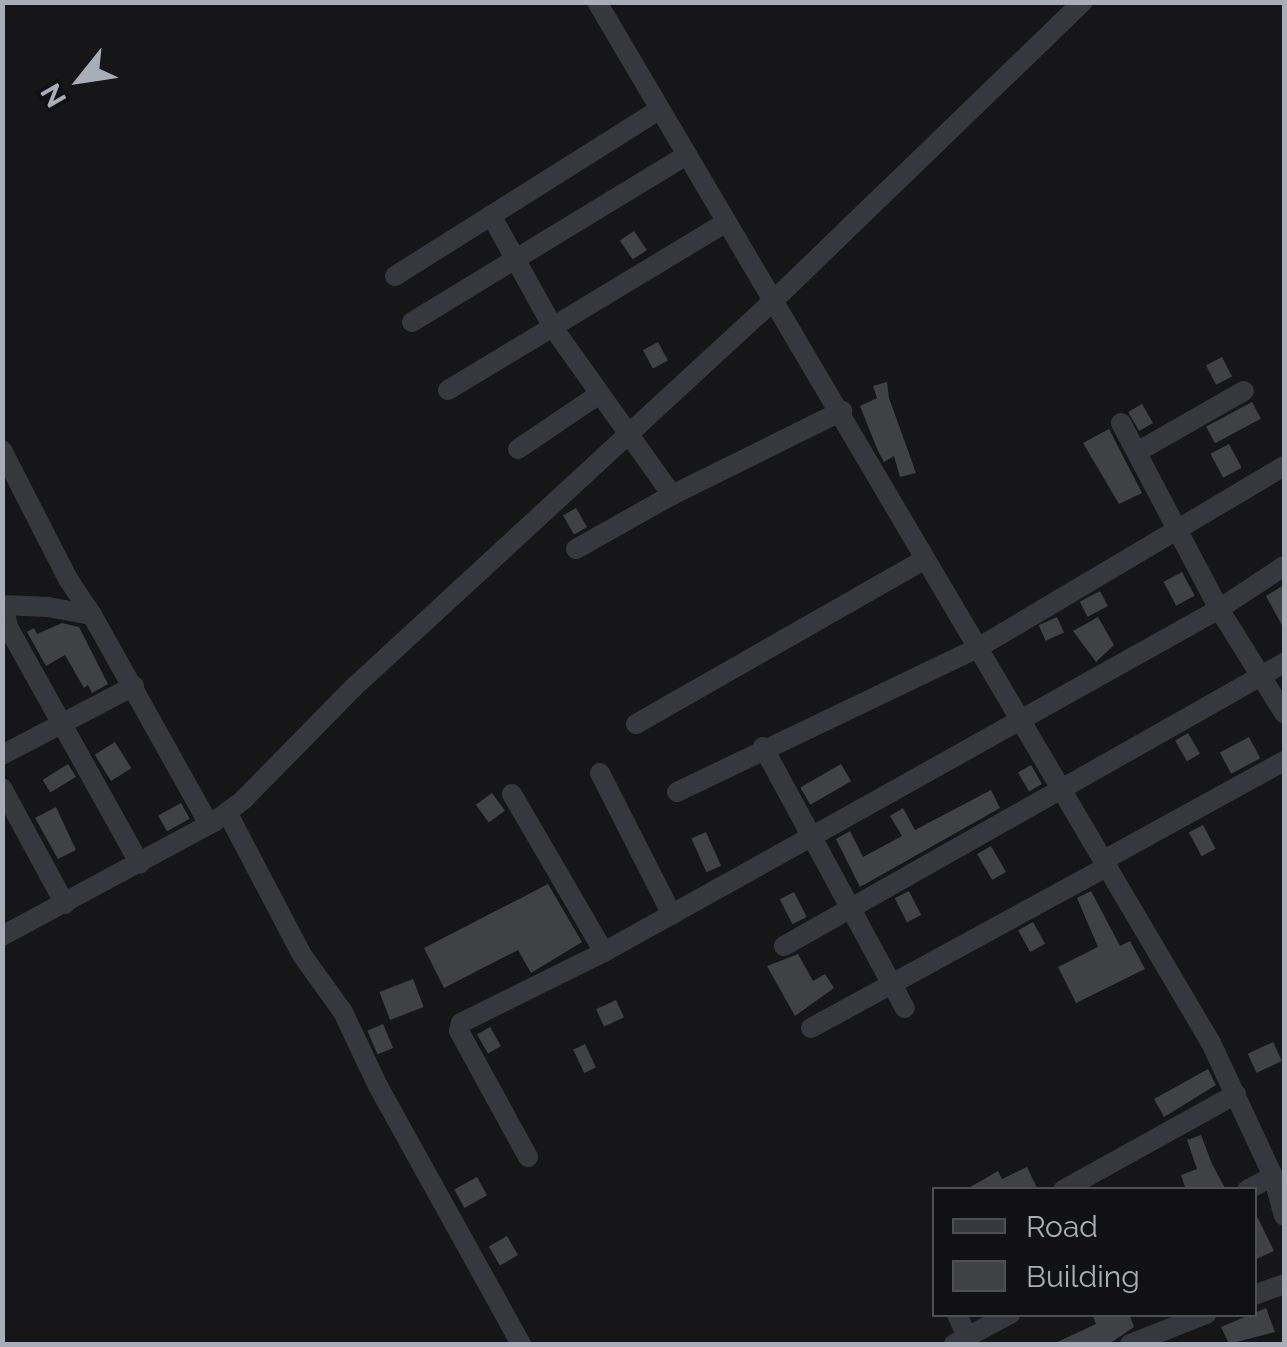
<!DOCTYPE html>
<html>
<head>
<meta charset="utf-8">
<style>
  body { margin:0 }
  #map { position:relative; width:1287px; height:1347px; overflow:hidden; background:#161618; font-family:Raleway,sans-serif }
  div>[style] { position:absolute }
  .building>* { inset:0; background:#404145; transform-origin:0 0 }
  .street>* { height:20px; margin:-10px; padding:0 10px; transform-origin:10px; border-radius:10px; background:#37383d }
  span { translate:-50% -50%; white-space:nowrap; text-align:center; line-height:1.15; -webkit-text-stroke:10px #111113; paint-order:stroke }
  .frame { position:absolute; inset:0; border:5px solid #a8adb8; pointer-events:none }
  .legend { position:absolute; left:932px; top:1187px; width:325px; height:130px; box-sizing:border-box; background:#111113; border:2px solid #4d4f55; margin:0; padding:12px 18px; list-style:none; font-size:30px; color:#a8adb8 }
  .legend li { display:flex; align-items:center; gap:20px; height:50px }
  .legend b { width:50px; border:2px solid #4d4f55 }
  .north { position:absolute; left:30px; top:30px; width:100px; height:100px; -webkit-text-stroke:8px #111113; paint-order:stroke; rotate:240deg; font-size:28px; font-weight:700; line-height:40px; text-align:center; color:#a8adb8 }
  .north::after { content:''; display:block; margin:auto; width:35px; height:45px; background:#a8adb8; clip-path:polygon(50% 0,100% 100%,50% 72%,0 100%) }
</style>
</head>
<body>
<div id="map">
  <div class="building">
    <i style="left:634px;top:231px;width:23px;height:17px;rotate:56deg"></i>
    <i style="left:658px;top:342px;width:21px;height:17px;rotate:62deg"></i>
    <i style="left:1222px;top:357px;width:22px;height:18px;rotate:63deg"></i>
    <i style="clip-path:polygon(887px 382px,889px 398px,916px 473px,900px 477px,894px 456px,884px 462px,878px 451px,860px 406px,877px 398px,873px 386px)"></i>
    <i style="left:1252px;top:402px;width:19px;height:52px;rotate:62deg"></i>
    <i style="left:1142px;top:404px;width:22px;height:16px;rotate:60deg"></i>
    <i style="clip-path:polygon(1109px 429px,1142px 493px,1119px 504px,1083px 443px)"></i>
    <i style="left:1229px;top:444px;width:27px;height:21px;rotate:62deg"></i>
    <i style="left:576px;top:508px;width:22px;height:15px;rotate:60deg"></i>
    <i style="left:1182px;top:572px;width:27px;height:21px;rotate:62deg"></i>
    <i style="clip-path:polygon(1284px 585px,1284px 629px,1266px 596px)"></i>
    <i style="left:1100px;top:591px;width:17px;height:23px;rotate:62deg"></i>
    <i style="left:1057px;top:617px;width:17px;height:20px;rotate:66deg"></i>
    <i style="clip-path:polygon(1098px 617px,1114px 645px,1096px 662px,1073px 631px)"></i>
    <i style="clip-path:polygon(62px 623px,79px 627px,108px 684px,92px 693px,88px 685px,84px 688px,65px 655px,46px 666px,27px 632px,34px 628px,37px 634px)"></i>
    <i style="left:1188px;top:733px;width:24px;height:15px;rotate:60deg"></i>
    <i style="left:1249px;top:737px;width:24px;height:33px;rotate:62deg"></i>
    <i style="left:115px;top:742px;width:31px;height:24px;rotate:58deg"></i>
    <i style="left:68px;top:764px;width:15px;height:30px;rotate:58deg"></i>
    <i style="left:841px;top:764px;width:20px;height:47px;rotate:60deg"></i>
    <i style="left:1031px;top:765px;width:22px;height:15px;rotate:60deg"></i>
    <i style="clip-path:polygon(991px 790px,1000px 808px,860px 887px,836px 839px,850px 831px,863px 857px,902px 836px,890px 816px,903px 808px,915px 830px)"></i>
    <i style="left:492px;top:793px;width:22px;height:20px;rotate:54deg"></i>
    <i style="left:181px;top:803px;width:18px;height:26px;rotate:61deg"></i>
    <i style="clip-path:polygon(56px 807px,76px 850px,58px 859px,35px 818px)"></i>
    <i style="left:1203px;top:825px;width:27px;height:16px;rotate:62deg"></i>
    <i style="left:706px;top:832px;width:37px;height:16px;rotate:66deg"></i>
    <i style="left:991px;top:846px;width:30px;height:16px;rotate:60deg"></i>
    <i style="clip-path:polygon(548px 884px,582px 942px,531px 973px,518px 950px,444px 988px,424px 948px)"></i>
    <i style="left:909px;top:891px;width:27px;height:16px;rotate:63deg"></i>
    <i style="clip-path:polygon(1091px 891px,1120px 946px,1130px 941px,1145px 969px,1076px 1003px,1058px 967px,1098px 947px,1077px 898px)"></i>
    <i style="left:794px;top:892px;width:28px;height:16px;rotate:63deg"></i>
    <i style="left:1033px;top:922px;width:25px;height:17px;rotate:61deg"></i>
    <i style="clip-path:polygon(798px 954px,813px 981px,825px 974px,834px 988px,795px 1016px,767px 966px)"></i>
    <i style="left:413px;top:979px;width:30px;height:36px;rotate:69deg"></i>
    <i style="left:616px;top:1000px;width:19px;height:22px;rotate:65deg"></i>
    <i style="left:383px;top:1024px;width:26px;height:17px;rotate:67deg"></i>
    <i style="left:490px;top:1027px;width:22px;height:15px;rotate:60deg"></i>
    <i style="left:1273px;top:1042px;width:21px;height:28px;rotate:65deg"></i>
    <i style="left:585px;top:1044px;width:26px;height:13px;rotate:65deg"></i>
    <i style="clip-path:polygon(1208px 1069px,1216px 1085px,1164px 1117px,1154px 1099px)"></i>
    <i style="clip-path:polygon(1201px 1135px,1212px 1164px,1226px 1190px,1186px 1190px,1181px 1175px,1197px 1169px,1187px 1140px)"></i>
    <i style="clip-path:polygon(1027px 1167px,1038px 1190px,965px 1190px,998px 1171px,1002px 1179px)"></i>
    <i style="left:477px;top:1177px;width:21px;height:26px;rotate:61deg"></i>
    <i style="clip-path:polygon(1254px 1210px,1274px 1251px,1254px 1260px)"></i>
    <i style="left:507px;top:1236px;width:22px;height:21px;rotate:60deg"></i>
    <i style="clip-path:polygon(1266px 1308px,1275px 1332px,1229px 1344px,1221px 1327px)"></i>
    <i style="clip-path:polygon(1092px 1314px,1129px 1314px,1134px 1327px,1109px 1344px,1053px 1344px,1096px 1324px)"></i>
  </div>
  <div class="street">
    <i style="left:597px;top:2px;width:1209px;rotate:59.47deg"></i>
    <i style="left:1211px;top:1043px;width:147px;rotate:65deg"></i>
    <i style="left:1273px;top:1176px;width:41px;rotate:74.6deg"></i>
    <i style="left:491px;top:215px;width:130px;rotate:61.1deg"></i>
    <i style="left:554px;top:329px;width:204px;rotate:54.6deg"></i>
    <i style="left:395px;top:276px;width:313px;rotate:-32.2deg"></i>
    <i style="left:412px;top:322px;width:322px;rotate:-31.3deg"></i>
    <i style="left:448px;top:390px;width:325px;rotate:-31.1deg"></i>
    <i style="left:1121px;top:423px;width:210px;rotate:62.2deg"></i>
    <i style="left:1219px;top:609px;width:123px;rotate:58deg"></i>
    <i style="left:518px;top:449px;width:97px;rotate:-34deg"></i>
    <i style="left:2px;top:450px;width:145px;rotate:62.9deg"></i>
    <i style="left:68px;top:579px;width:43px;rotate:56.3deg"></i>
    <i style="left:1137px;top:452px;width:123px;rotate:-29.7deg"></i>
    <i style="left:576px;top:549px;width:110px;rotate:-29.4deg"></i>
    <i style="left:672px;top:495px;width:190px;rotate:-26.3deg"></i>
    <i style="left:2px;top:605px;width:46px;rotate:2.5deg"></i>
    <i style="left:48px;top:607px;width:45px;rotate:10.3deg"></i>
    <i style="left:92px;top:615px;width:231px;rotate:60.8deg"></i>
    <i style="left:205px;top:817px;width:10px;rotate:29deg"></i>
    <i style="left:214px;top:822px;width:38px;rotate:-37deg"></i>
    <i style="left:244px;top:799px;width:156px;rotate:-45.5deg"></i>
    <i style="left:353px;top:688px;width:571px;rotate:-42.66deg"></i>
    <i style="left:773px;top:301px;width:431px;rotate:-44deg"></i>
    <i style="left:3px;top:605px;width:23px;rotate:77deg"></i>
    <i style="left:8px;top:627px;width:271px;rotate:60.9deg"></i>
    <i style="left:636px;top:724px;width:333px;rotate:-29.7deg"></i>
    <i style="left:763px;top:747px;width:297px;rotate:61.5deg"></i>
    <i style="left:2px;top:755px;width:149px;rotate:-27.6deg"></i>
    <i style="left:600px;top:773px;width:159px;rotate:63.1deg"></i>
    <i style="left:2px;top:788px;width:132px;rotate:61.5deg"></i>
    <i style="left:677px;top:792px;width:331px;rotate:-25.6deg"></i>
    <i style="left:976px;top:649px;width:358px;rotate:-30.7deg"></i>
    <i style="left:512px;top:794px;width:183px;rotate:59.8deg"></i>
    <i style="left:228px;top:814px;width:159px;rotate:62.3deg"></i>
    <i style="left:302px;top:955px;width:70px;rotate:54.3deg"></i>
    <i style="left:343px;top:1012px;width:82px;rotate:64.7deg"></i>
    <i style="left:378px;top:1086px;width:295px;rotate:61deg"></i>
    <i style="left:1104px;top:860px;width:205px;rotate:-28.8deg"></i>
    <i style="left:2px;top:936px;width:241px;rotate:-28.3deg"></i>
    <i style="left:784px;top:946px;width:575px;rotate:-29.51deg"></i>
    <i style="left:811px;top:1028px;width:338px;rotate:-28.6deg"></i>
    <i style="left:528px;top:1157px;width:144px;rotate:-118.7deg"></i>
    <i style="left:459px;top:1031px;width:8px;rotate:-76deg"></i>
    <i style="left:461px;top:1023px;width:160px;rotate:-26.4deg"></i>
    <i style="left:604px;top:952px;width:237px;rotate:-29.1deg"></i>
    <i style="left:811px;top:837px;width:467px;rotate:-29.2deg"></i>
    <i style="left:1219px;top:609px;width:78px;rotate:-33.5deg"></i>
    <i style="left:1063px;top:1190px;width:198px;rotate:-29deg"></i>
    <i style="left:1247px;top:1190px;width:30px;rotate:-28deg"></i>
    <i style="left:1254px;top:1295px;width:32px;rotate:-20deg"></i>
    <i style="left:957px;top:1314px;width:25px;rotate:67deg"></i>
    <i style="left:954px;top:1344px;width:64px;rotate:-28.2deg"></i>
    <i style="left:1130px;top:1344px;width:82px;rotate:-21.5deg"></i>
  </div>
  <div class="frame"></div>
  <ul class="legend">
  <li><b style="height:12px;background:#37383d"></b>Road</li>
  <li><b style="height:28px;background:#404145"></b>Building</li>
  </ul>
  <div class="north">N</div>
</div>
</body>
</html>
